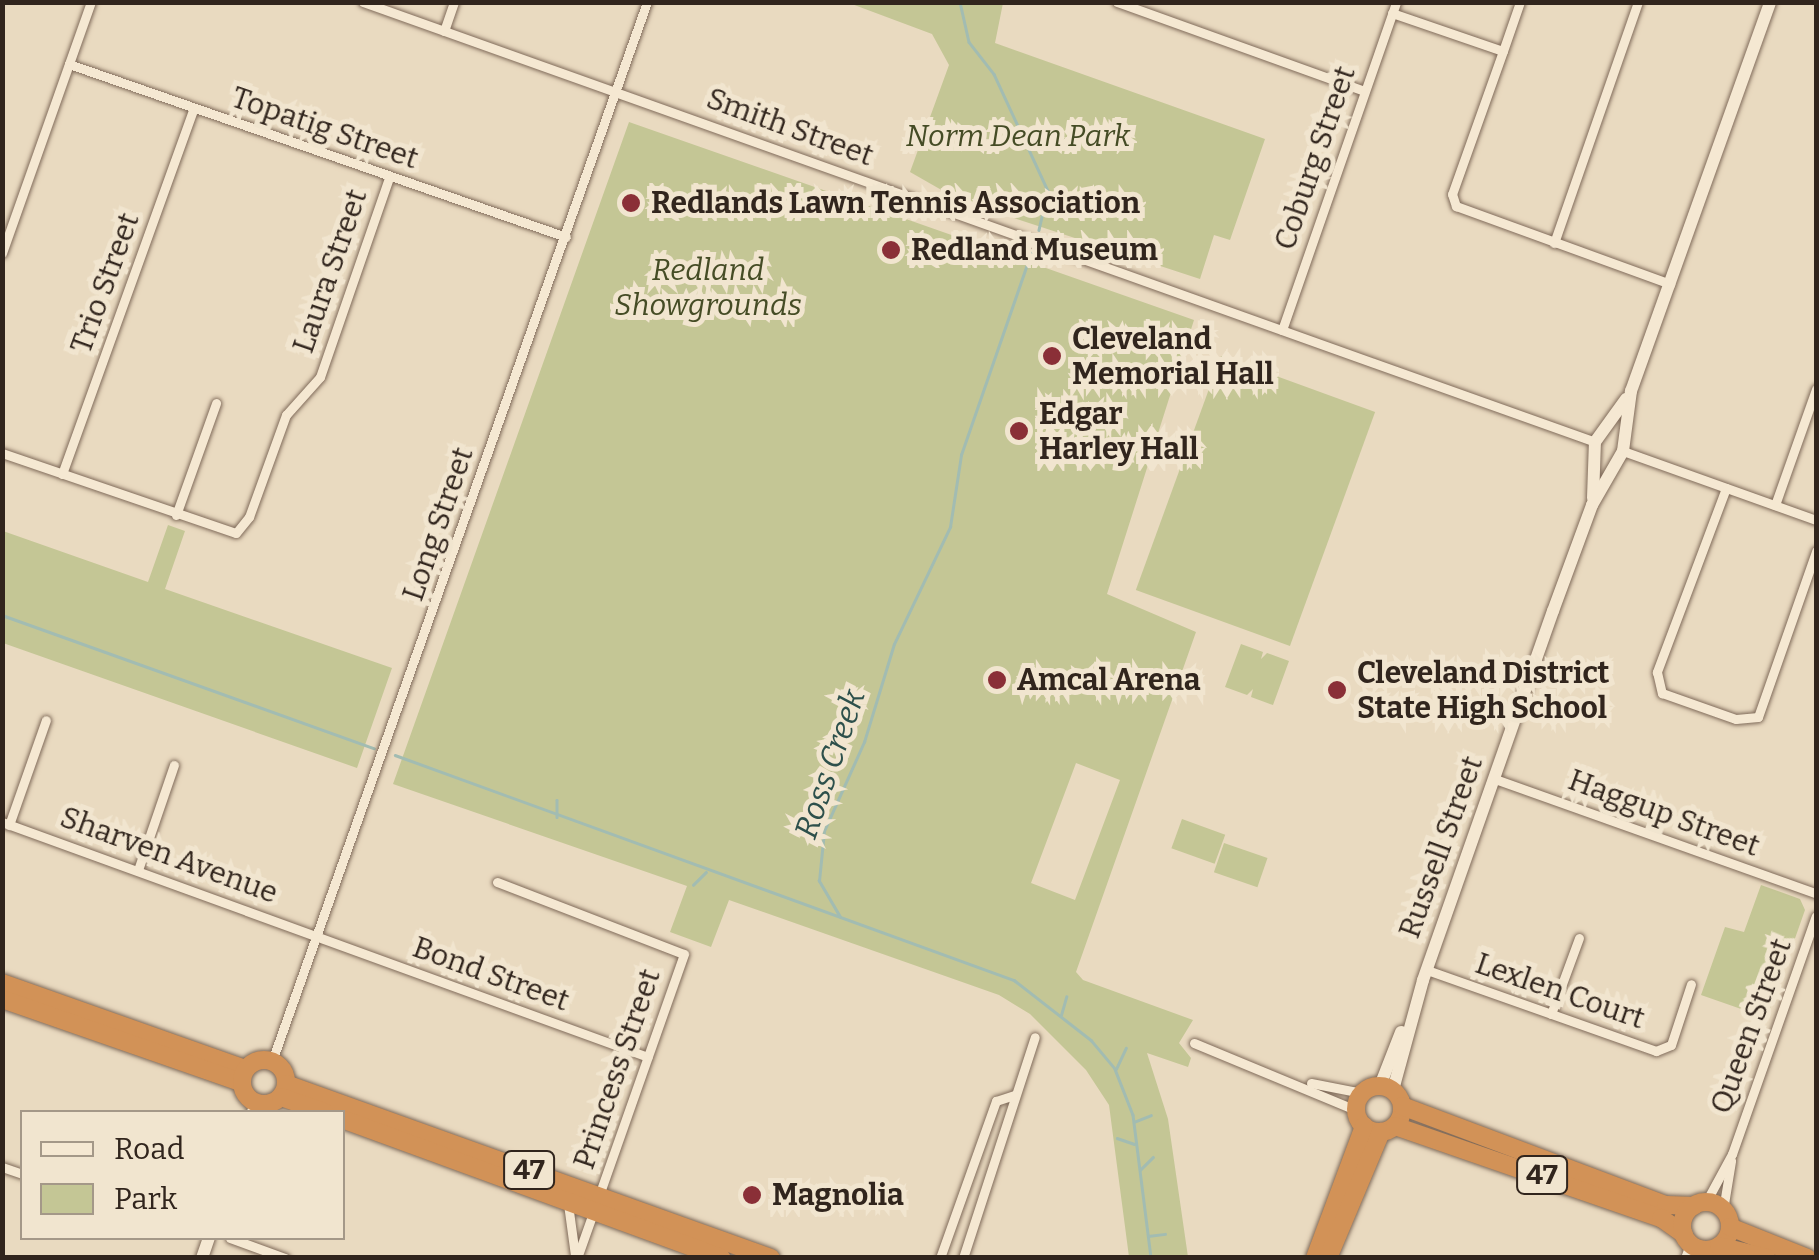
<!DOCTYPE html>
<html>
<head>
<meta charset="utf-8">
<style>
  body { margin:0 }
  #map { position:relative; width:1819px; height:1260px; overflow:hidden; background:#e9dac0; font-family:Bitter,serif }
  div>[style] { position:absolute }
  .green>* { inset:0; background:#c4c695; transform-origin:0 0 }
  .stream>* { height:2.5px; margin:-1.25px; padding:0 1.25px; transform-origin:1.25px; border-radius:1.25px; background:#a2bcb2 }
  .roads { filter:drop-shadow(0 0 2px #806b5a) drop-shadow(0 0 2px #806b5a) }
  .street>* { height:9px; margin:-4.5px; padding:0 4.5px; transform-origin:4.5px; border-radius:4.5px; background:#f5e8d2 }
  .secondary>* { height:12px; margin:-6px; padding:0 6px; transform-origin:6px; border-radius:6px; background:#f5e8d2 }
  .highway>* { height:18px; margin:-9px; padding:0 9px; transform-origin:9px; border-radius:9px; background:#d29257 }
  .highway>.ring { margin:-9px; padding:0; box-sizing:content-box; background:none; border:18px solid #d29257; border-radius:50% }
  .dots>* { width:28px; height:28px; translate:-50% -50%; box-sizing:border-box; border:5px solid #f1e5cf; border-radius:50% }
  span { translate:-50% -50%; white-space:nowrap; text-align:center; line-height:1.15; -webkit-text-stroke:10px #f1e5cf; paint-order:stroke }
  .shield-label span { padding:2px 8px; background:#f1e5cf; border:2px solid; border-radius:8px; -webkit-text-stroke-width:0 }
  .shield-label { font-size:28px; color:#31251d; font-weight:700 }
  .street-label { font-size:30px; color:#31251d }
  .park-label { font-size:30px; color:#454c25; font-style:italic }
  .poi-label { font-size:30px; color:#31251d; font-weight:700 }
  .left { translate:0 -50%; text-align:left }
  .water-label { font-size:32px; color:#2d504b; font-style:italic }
  .frame { position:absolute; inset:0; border:5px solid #31251d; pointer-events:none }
  .legend { position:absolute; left:20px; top:1110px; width:325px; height:130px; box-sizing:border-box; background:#f1e5cf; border:2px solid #a49888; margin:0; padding:12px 18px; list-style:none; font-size:30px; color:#31251d }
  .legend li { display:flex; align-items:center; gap:20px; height:50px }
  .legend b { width:50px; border:2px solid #a49888 }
</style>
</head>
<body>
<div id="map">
  <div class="green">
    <i style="clip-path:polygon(849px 3px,1003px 3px,995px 43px,1265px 139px,1230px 240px,1214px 235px,1200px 279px,959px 200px,910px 172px,949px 65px,932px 34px)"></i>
    <i style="clip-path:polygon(evenodd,629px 122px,1194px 320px,1107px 594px,1196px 632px,1076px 972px,1083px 980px,1193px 1020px,1179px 1043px,1191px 1058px,1188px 1067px,1147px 1053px,1168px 1119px,1188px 1257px,1129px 1257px,1109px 1105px,1086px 1070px,1030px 1014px,999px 995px,729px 900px,711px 947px,670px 932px,687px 886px,393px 784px,629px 122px,1076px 763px,1120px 780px,1075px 900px,1031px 883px,1076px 763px)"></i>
    <i style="left:1221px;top:356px;width:164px;height:249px;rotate:20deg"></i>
    <i style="clip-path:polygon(168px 525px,185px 531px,165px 589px,392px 668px,357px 768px,3px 643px,3px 531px,148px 582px)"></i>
    <i style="clip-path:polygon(1241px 644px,1263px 652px,1261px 659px,1267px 653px,1289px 661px,1273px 705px,1251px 697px,1253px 689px,1247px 695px,1225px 687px)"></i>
    <i style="left:1182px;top:819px;width:46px;height:31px;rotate:20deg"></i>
    <i style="left:1224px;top:843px;width:46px;height:31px;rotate:19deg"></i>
    <i style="clip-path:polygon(1761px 885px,1800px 899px,1805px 910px,1767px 1018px,1701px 995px,1725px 927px,1744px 932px)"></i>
  </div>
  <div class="stream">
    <i style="left:960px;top:2px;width:41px;rotate:77.3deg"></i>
    <i style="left:969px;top:42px;width:41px;rotate:52deg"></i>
    <i style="left:994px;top:74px;width:129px;rotate:65.2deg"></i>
    <i style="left:1048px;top:191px;width:40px;rotate:103deg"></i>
    <i style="left:2px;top:615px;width:395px;rotate:19.7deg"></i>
    <i style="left:395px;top:755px;width:659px;rotate:19.98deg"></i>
    <i style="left:1014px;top:980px;width:98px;rotate:37.9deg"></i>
    <i style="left:1091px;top:1040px;width:38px;rotate:50deg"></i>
    <i style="left:1115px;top:1069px;width:49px;rotate:68.6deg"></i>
    <i style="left:1133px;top:1115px;width:144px;rotate:82.8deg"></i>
    <i style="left:557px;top:800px;width:17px;rotate:90deg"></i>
    <i style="left:693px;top:885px;width:18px;rotate:-45deg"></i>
    <i style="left:840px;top:917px;width:42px;rotate:-120.3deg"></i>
    <i style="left:819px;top:881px;width:50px;rotate:-84.3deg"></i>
    <i style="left:824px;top:831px;width:98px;rotate:-65.8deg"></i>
    <i style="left:864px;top:742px;width:102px;rotate:-73deg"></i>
    <i style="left:894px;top:644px;width:130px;rotate:-64.4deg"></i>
    <i style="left:950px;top:527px;width:73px;rotate:-81.3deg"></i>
    <i style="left:961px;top:455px;width:214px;rotate:-70.9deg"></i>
    <i style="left:1061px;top:1015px;width:19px;rotate:-74deg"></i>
    <i style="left:1116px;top:1069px;width:23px;rotate:-65deg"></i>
    <i style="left:1134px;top:1122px;width:18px;rotate:-22deg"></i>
    <i style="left:1117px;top:1138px;width:18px;rotate:19deg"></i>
    <i style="left:1140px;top:1170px;width:18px;rotate:-45deg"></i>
    <i style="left:1148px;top:1236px;width:17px;rotate:-7deg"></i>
  </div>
  <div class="roads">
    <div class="street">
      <i style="left:363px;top:2px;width:1308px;rotate:19.65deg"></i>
      <i style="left:1117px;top:2px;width:263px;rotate:19.8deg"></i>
      <i style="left:1392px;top:13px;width:117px;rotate:18.9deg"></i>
      <i style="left:1503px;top:51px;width:152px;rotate:109.6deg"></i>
      <i style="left:1452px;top:194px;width:13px;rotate:72deg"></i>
      <i style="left:1456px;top:206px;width:228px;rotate:20deg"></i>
      <i style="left:444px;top:31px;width:31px;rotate:-71deg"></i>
      <i style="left:1503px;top:51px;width:52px;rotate:-70.9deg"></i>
      <i style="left:69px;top:64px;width:526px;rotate:19.19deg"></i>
      <i style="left:1554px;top:243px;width:255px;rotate:-70.8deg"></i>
      <i style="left:2px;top:253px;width:266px;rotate:-70.5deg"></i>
      <i style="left:1282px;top:330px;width:347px;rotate:-70.8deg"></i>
      <i style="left:1623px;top:451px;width:205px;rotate:19.7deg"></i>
      <i style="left:2px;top:453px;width:247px;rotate:18.9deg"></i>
      <i style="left:236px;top:533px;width:21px;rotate:-51deg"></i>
      <i style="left:249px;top:517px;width:109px;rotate:-70.1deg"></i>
      <i style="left:286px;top:415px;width:51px;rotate:-48.2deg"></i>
      <i style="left:320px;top:377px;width:211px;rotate:-70.9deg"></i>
      <i style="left:62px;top:474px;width:389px;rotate:-70.2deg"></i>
      <i style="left:1726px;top:488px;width:197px;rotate:110.6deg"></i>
      <i style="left:1657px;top:672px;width:22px;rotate:77deg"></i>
      <i style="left:1662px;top:693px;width:78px;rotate:19.4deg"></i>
      <i style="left:1736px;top:719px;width:22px;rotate:-5deg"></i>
      <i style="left:1758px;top:717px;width:176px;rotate:-70.7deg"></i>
      <i style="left:1775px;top:505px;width:123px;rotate:-70.5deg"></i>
      <i style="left:176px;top:515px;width:119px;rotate:-70.3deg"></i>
      <i style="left:1495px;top:779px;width:341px;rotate:19.6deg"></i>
      <i style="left:2px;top:822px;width:687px;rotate:19.99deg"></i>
      <i style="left:9px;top:825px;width:111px;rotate:-70.6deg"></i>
      <i style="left:138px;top:870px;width:111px;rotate:-71.1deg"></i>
      <i style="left:497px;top:882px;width:200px;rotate:21.1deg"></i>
      <i style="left:684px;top:954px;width:256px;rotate:109.4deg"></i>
      <i style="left:1427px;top:970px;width:243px;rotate:19.5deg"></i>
      <i style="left:1656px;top:1051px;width:16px;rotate:-22deg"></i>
      <i style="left:1671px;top:1045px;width:64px;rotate:-71.8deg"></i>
      <i style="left:1551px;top:1014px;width:81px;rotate:-69.8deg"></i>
      <i style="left:1194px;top:1043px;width:175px;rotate:22.5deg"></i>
      <i style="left:272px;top:1061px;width:1123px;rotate:-70.5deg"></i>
      <i style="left:1311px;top:1083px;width:52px;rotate:11.1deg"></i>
      <i style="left:2px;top:1167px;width:21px;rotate:19deg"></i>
      <i style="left:1706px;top:1202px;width:55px;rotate:-61.6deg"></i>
      <i style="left:1732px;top:1154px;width:252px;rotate:-70.6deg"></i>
      <i style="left:568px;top:1204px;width:51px;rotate:82.2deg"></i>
      <i style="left:1723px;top:1210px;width:50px;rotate:-80.7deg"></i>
      <i style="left:230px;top:1238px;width:59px;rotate:20deg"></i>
      <i style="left:577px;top:1258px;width:51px;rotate:-70.5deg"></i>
      <i style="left:940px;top:1258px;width:167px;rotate:-70.4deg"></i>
      <i style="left:996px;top:1101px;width:20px;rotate:-18deg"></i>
      <i style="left:963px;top:1258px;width:232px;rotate:-72deg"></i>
      <i style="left:1685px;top:1258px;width:15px;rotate:-70deg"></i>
      <i style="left:1705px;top:1258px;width:11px;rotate:-52deg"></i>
    </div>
    <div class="secondary">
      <i style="left:1593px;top:498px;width:56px;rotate:-88deg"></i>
      <i style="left:1595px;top:442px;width:53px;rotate:-54.2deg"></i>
      <i style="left:1380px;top:1086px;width:58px;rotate:-68.7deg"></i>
      <i style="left:1393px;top:1090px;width:114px;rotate:-74.7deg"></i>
      <i style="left:1423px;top:980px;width:391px;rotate:-70.6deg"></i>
      <i style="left:1553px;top:611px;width:113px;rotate:-69.8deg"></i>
      <i style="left:1592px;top:505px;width:62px;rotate:-60.1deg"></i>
      <i style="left:1623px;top:451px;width:61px;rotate:-82.4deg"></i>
      <i style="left:1631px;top:391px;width:413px;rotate:-70.3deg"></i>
      <i style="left:253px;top:1112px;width:9px;rotate:-69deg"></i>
      <i style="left:202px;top:1258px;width:21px;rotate:-71deg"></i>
    </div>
    <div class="highway">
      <i style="left:2px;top:983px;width:258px;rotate:19.5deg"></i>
      <i style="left:2px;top:999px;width:253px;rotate:19.2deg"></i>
      <i class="ring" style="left:242px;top:1060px;width:26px;height:26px"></i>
      <i style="left:286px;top:1084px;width:515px;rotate:19.74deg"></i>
      <i class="ring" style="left:1356px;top:1086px;width:28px;height:28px"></i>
      <i style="left:281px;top:1097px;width:46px;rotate:19.2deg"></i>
      <i style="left:1402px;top:1106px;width:282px;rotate:20.6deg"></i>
      <i style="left:1666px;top:1205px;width:28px;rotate:2deg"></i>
      <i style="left:342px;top:1119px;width:404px;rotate:20.1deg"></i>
      <i style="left:1395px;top:1126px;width:281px;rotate:19.1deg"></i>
      <i style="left:1661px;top:1218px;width:28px;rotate:35deg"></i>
      <i class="ring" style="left:1682px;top:1202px;width:30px;height:30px"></i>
      <i style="left:1730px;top:1227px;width:83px;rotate:21.9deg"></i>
      <i style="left:1719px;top:1246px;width:49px;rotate:14deg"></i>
      <i style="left:1315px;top:1258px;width:141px;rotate:-69.6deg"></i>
      <i style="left:1328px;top:1258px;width:137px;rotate:-67.2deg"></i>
    </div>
  </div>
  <div class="dots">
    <i style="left:631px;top:203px;background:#8a2f37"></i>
    <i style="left:891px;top:250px;background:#8a2f37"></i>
    <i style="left:1052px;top:356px;background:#8a2f37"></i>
    <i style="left:1019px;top:431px;background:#8a2f37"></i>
    <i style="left:997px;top:680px;background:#8a2f37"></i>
    <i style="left:1337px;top:690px;background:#8a2f37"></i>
    <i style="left:752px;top:1195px;background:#8a2f37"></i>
  </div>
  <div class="shield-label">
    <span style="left:529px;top:1170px">47</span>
    <span style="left:1542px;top:1175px">47</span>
  </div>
  <div class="street-label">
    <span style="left:790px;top:127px;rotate:20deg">Smith Street</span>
    <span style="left:325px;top:128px;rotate:19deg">Topatig Street</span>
    <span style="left:1315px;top:158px;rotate:-71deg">Coburg Street</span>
    <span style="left:330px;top:271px;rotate:-71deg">Laura Street</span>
    <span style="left:105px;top:283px;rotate:-70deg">Trio Street</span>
    <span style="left:438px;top:524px;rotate:-71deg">Long Street</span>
    <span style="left:1664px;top:813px;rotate:20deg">Haggup Street</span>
    <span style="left:1441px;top:847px;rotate:-70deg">Russell Street</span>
    <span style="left:169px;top:855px;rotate:20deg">Sharven Avenue</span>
    <span style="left:491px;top:974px;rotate:20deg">Bond Street</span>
    <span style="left:1560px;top:991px;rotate:19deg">Lexlen Court</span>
    <span style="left:1751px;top:1026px;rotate:-70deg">Queen Street</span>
    <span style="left:617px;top:1069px;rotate:-71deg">Princess Street</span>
  </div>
  <div class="park-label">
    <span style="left:1018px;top:136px">Norm Dean Park</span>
    <span style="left:708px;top:287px">Redland<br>Showgrounds</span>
  </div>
  <div class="poi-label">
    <span class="left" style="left:651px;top:203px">Redlands Lawn Tennis Association</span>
    <span class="left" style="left:911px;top:250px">Redland Museum</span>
    <span class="left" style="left:1072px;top:356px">Cleveland<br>Memorial Hall</span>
    <span class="left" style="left:1039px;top:431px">Edgar<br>Harley Hall</span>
    <span class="left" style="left:1357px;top:690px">Cleveland District<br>State High School</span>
    <span class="left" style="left:1017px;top:680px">Amcal Arena</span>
    <span class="left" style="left:772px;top:1195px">Magnolia</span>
  </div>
  <div class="water-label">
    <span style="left:830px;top:764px;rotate:-71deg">Ross Creek</span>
  </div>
  <div class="frame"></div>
  <ul class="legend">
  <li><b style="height:12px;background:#f5e8d2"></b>Road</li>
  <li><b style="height:28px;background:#c4c695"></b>Park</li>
  </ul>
</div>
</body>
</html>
